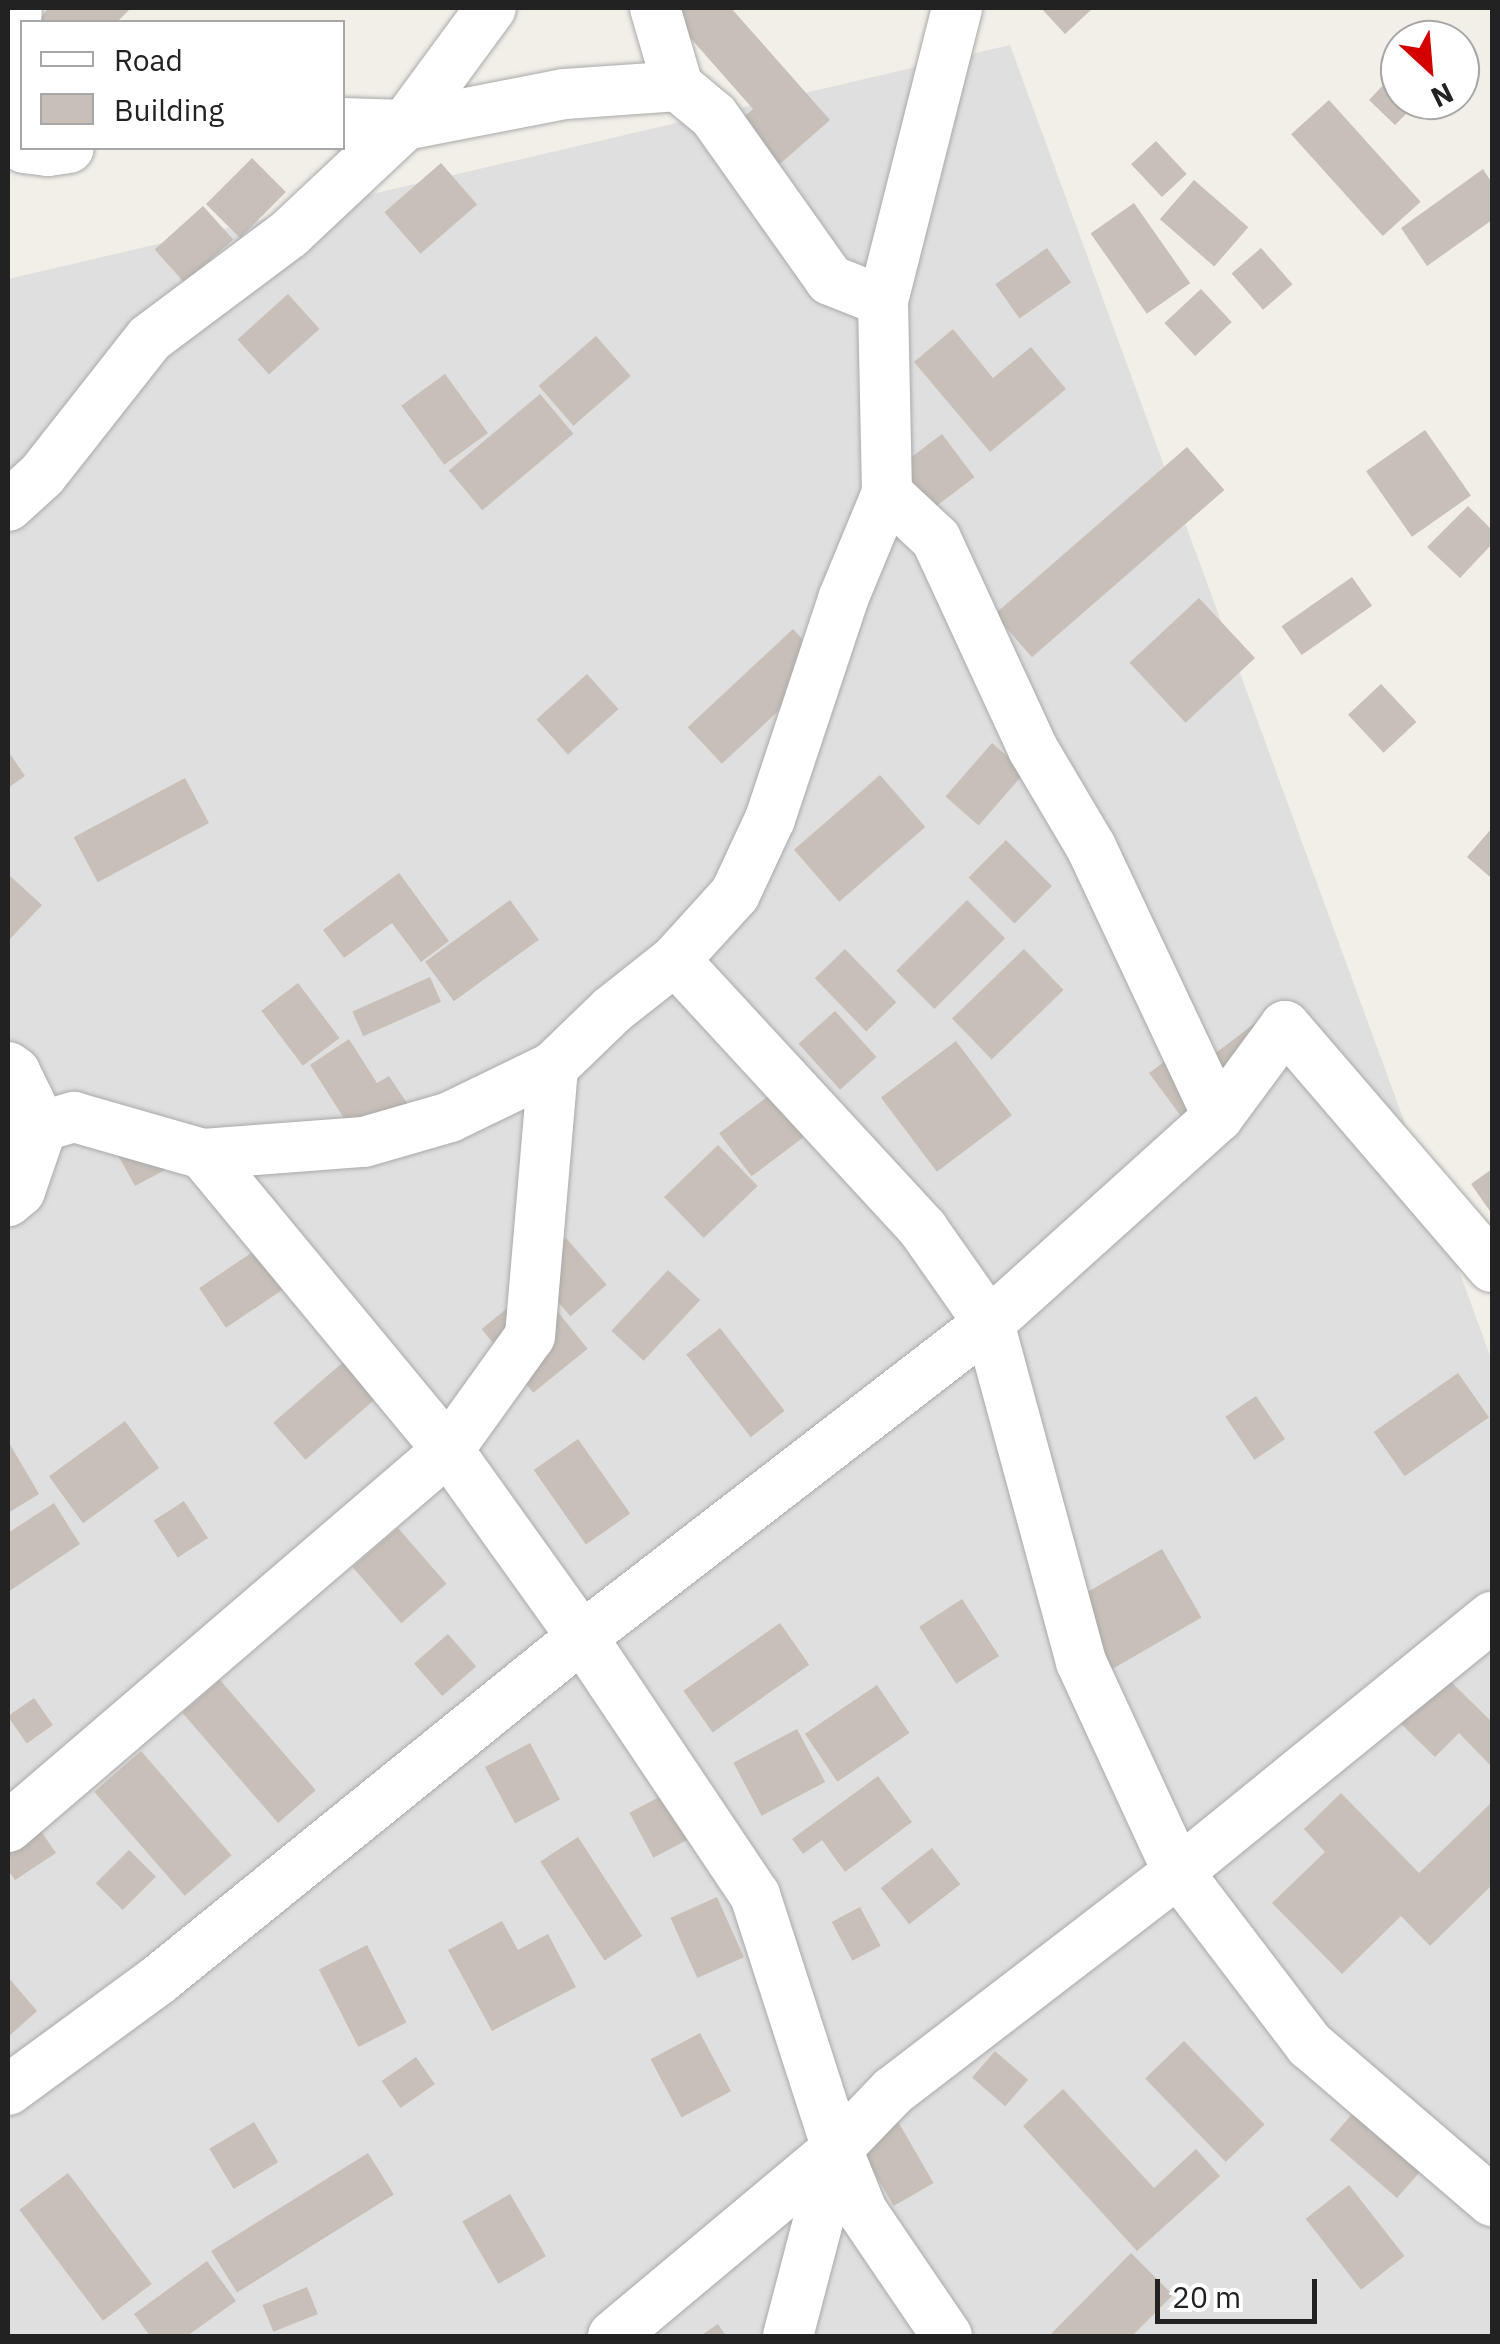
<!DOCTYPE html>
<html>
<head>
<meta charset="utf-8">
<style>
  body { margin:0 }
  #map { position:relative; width:1500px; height:2344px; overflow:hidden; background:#f2efe9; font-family:"IBM Plex Sans",sans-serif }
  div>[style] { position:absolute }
  .residential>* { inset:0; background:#e0dfdf }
  .building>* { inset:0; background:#c7bfb8; transform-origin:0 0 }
  .roads { filter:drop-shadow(0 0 2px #a9a9a9) drop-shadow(0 0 2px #a9a9a9) }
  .minor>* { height:50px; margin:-25px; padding:0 25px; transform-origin:25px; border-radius:25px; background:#fff }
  span { translate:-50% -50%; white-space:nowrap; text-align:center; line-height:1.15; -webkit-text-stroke:8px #fff; paint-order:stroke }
  .frame { position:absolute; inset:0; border:10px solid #222; pointer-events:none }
  .legend { position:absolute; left:20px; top:20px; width:325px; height:130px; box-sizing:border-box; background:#fff; border:2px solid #a7a7a7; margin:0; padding:12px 18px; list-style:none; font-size:30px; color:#222 }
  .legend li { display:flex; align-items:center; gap:20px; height:50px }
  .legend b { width:50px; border:2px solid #a7a7a7 }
  .north { position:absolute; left:1380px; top:20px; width:100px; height:100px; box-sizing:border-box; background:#fff; border:2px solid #a7a7a7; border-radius:50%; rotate:154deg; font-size:28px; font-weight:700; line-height:40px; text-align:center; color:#222 }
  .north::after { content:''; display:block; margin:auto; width:35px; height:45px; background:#d40000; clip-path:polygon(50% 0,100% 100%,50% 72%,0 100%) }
  .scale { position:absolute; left:1155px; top:2279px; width:162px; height:45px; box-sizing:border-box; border:5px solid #222; border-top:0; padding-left:12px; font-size:30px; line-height:35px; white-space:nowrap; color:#222; -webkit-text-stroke:8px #fff; paint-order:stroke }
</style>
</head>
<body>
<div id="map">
  <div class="residential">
    <i style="clip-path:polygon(1010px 45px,1492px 1361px,1492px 2336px,8px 2336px,8px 279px)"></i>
  </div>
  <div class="building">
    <i style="clip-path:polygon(48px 8px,131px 8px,117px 22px,38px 22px)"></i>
    <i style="clip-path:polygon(664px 8px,731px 8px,830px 120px,748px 192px,708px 148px,753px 109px)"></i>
    <i style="clip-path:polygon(1041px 8px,1093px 8px,1065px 34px)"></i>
    <i style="clip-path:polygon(1389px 79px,1400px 89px,1400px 100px,1416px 104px,1395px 125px,1369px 100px)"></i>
    <i style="left:1329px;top:100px;width:137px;height:51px;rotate:48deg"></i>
    <i style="left:1156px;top:141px;width:45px;height:34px;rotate:47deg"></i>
    <i style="left:252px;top:158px;width:48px;height:65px;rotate:45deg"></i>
    <i style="left:441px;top:163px;width:55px;height:75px;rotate:49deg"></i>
    <i style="clip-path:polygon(1483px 169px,1492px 183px,1492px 220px,1427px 266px,1401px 228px)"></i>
    <i style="left:1194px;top:180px;width:72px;height:52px;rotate:41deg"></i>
    <i style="left:1134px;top:203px;width:98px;height:53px;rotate:55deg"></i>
    <i style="left:203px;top:206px;width:45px;height:65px;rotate:48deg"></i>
    <i style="left:1047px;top:248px;width:42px;height:63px;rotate:55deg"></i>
    <i style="left:1261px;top:248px;width:48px;height:39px;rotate:49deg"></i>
    <i style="left:1201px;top:289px;width:45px;height:50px;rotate:47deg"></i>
    <i style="left:288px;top:294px;width:47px;height:68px;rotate:48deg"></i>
    <i style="clip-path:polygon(953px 329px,993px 378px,1031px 347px,1066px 389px,990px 452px,914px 362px)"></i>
    <i style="left:596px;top:336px;width:53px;height:76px;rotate:49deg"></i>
    <i style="left:445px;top:374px;width:73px;height:54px;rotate:54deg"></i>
    <i style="left:540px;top:394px;width:52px;height:119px;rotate:50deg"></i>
    <i style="left:1425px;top:430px;width:80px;height:72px;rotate:55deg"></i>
    <i style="left:942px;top:434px;width:54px;height:70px;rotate:53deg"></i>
    <i style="left:1187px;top:447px;width:57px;height:255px;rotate:49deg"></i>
    <i style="clip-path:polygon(1468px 506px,1492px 530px,1492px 544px,1460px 578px,1427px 547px)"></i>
    <i style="left:1352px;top:577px;width:35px;height:86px;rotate:55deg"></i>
    <i style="left:1199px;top:598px;width:82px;height:95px;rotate:47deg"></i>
    <i style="left:793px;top:629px;width:50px;height:144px;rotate:47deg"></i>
    <i style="left:587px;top:674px;width:47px;height:68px;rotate:48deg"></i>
    <i style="left:1381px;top:684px;width:52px;height:45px;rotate:47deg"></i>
    <i style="left:992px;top:743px;width:44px;height:71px;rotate:41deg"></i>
    <i style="clip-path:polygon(8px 751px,25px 776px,8px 788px)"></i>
    <i style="left:880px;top:775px;width:69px;height:114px;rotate:49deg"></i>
    <i style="left:185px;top:778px;width:51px;height:126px;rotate:62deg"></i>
    <i style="clip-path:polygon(1492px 828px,1492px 874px,1490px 877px,1467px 857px)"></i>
    <i style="left:1006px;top:840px;width:65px;height:53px;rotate:45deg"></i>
    <i style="clip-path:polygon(399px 873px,449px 941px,421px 962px,392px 923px,344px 958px,323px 930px)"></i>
    <i style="clip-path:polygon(10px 876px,42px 905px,8px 941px,8px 878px)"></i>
    <i style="left:510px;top:900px;width:49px;height:105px;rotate:54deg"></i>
    <i style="left:967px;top:900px;width:54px;height:100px;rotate:45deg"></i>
    <i style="left:845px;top:949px;width:74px;height:42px;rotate:46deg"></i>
    <i style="left:1024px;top:949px;width:57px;height:100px;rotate:46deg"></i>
    <i style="left:430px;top:977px;width:27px;height:85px;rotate:66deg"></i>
    <i style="left:298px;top:983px;width:69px;height:46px;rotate:53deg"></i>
    <i style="left:835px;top:1011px;width:62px;height:49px;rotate:48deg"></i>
    <i style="clip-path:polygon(1262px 1018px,1183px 1119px,1149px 1073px,1195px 1039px,1209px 1058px)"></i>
    <i style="clip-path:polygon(349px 1039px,377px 1083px,389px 1076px,420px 1123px,368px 1156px,310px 1065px)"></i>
    <i style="left:956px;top:1041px;width:93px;height:94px;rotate:53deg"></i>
    <i style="left:779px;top:1088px;width:54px;height:75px;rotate:53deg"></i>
    <i style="clip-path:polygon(109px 1139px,178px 1163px,135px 1186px)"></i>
    <i style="left:718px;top:1145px;width:57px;height:75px;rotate:46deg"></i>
    <i style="clip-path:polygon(1492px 1169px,1492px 1214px,1471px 1184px)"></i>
    <i style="left:566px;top:1238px;width:62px;height:48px;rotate:49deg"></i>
    <i style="left:263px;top:1245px;width:48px;height:77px;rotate:56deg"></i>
    <i style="left:668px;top:1270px;width:44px;height:83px;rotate:43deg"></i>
    <i style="left:536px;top:1285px;width:82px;height:70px;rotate:51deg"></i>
    <i style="left:720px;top:1328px;width:105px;height:43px;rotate:52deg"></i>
    <i style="left:357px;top:1350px;width:49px;height:111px;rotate:49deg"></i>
    <i style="left:1458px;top:1373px;width:54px;height:103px;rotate:55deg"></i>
    <i style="left:1256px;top:1396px;width:52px;height:37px;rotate:56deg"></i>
    <i style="left:125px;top:1421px;width:58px;height:94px;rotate:54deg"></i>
    <i style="left:578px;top:1439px;width:91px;height:54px;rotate:55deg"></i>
    <i style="clip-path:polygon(8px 1441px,39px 1494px,8px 1513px)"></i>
    <i style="left:184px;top:1501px;width:44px;height:36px;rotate:57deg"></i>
    <i style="clip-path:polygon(54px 1503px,80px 1544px,8px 1592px,8px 1533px)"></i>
    <i style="left:398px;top:1528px;width:74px;height:60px;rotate:49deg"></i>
    <i style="left:1162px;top:1549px;width:79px;height:118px;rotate:60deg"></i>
    <i style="left:962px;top:1599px;width:68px;height:51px;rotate:57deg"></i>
    <i style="left:780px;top:1623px;width:51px;height:118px;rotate:55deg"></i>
    <i style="left:448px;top:1634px;width:43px;height:45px;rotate:49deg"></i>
    <i style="clip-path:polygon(1444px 1675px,1492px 1722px,1492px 1767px,1459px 1733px,1435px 1757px,1397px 1720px)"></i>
    <i style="left:220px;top:1680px;width:146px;height:50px;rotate:49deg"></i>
    <i style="left:877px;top:1685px;width:58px;height:87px;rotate:56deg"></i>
    <i style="left:34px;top:1698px;width:33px;height:32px;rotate:55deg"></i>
    <i style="left:797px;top:1729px;width:60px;height:72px;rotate:62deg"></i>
    <i style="left:530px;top:1743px;width:64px;height:51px;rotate:62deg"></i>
    <i style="left:141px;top:1751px;width:138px;height:62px;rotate:49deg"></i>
    <i style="clip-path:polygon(878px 1776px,912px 1822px,845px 1872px,822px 1840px,803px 1854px,792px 1839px)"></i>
    <i style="clip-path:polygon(1341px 1793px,1419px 1873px,1492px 1802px,1492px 1885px,1430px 1946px,1401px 1916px,1342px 1974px,1272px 1903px,1325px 1852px,1304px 1829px)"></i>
    <i style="left:663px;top:1795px;width:51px;height:38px;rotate:62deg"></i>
    <i style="clip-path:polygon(34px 1821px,56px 1853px,15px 1880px,8px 1870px,8px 1839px)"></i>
    <i style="left:578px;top:1837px;width:118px;height:45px;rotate:57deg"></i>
    <i style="left:932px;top:1848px;width:46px;height:65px;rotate:52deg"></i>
    <i style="left:129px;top:1850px;width:38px;height:47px;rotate:45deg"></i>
    <i style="left:717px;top:1897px;width:66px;height:51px;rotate:66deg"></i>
    <i style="left:860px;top:1907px;width:44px;height:32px;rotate:62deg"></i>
    <i style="clip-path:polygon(502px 1921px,518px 1950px,548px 1934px,576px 1987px,492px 2031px,448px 1950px)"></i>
    <i style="left:367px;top:1945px;width:87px;height:54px;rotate:63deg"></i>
    <i style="clip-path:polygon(8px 1977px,37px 2011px,8px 2037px)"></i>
    <i style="left:700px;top:2033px;width:66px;height:56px;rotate:62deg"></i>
    <i style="left:1184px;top:2041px;width:116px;height:54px;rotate:46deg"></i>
    <i style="left:995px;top:2051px;width:44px;height:35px;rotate:41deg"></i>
    <i style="left:416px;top:2057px;width:33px;height:42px;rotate:55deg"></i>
    <i style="clip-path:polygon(1063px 2089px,1154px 2188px,1196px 2149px,1220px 2176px,1137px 2251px,1023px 2126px)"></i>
    <i style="left:1360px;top:2105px;width:89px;height:46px;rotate:41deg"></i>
    <i style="left:896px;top:2118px;width:75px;height:46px;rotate:60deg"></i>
    <i style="left:254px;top:2122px;width:47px;height:52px;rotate:59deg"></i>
    <i style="left:368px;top:2153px;width:49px;height:185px;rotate:58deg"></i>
    <i style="left:68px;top:2173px;width:139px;height:61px;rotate:53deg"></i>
    <i style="left:1349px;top:2185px;width:90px;height:55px;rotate:52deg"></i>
    <i style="left:510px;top:2194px;width:72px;height:55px;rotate:60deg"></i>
    <i style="clip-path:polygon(1131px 2253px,1173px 2295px,1132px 2336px,1049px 2336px)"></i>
    <i style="clip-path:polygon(207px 2261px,236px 2301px,187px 2336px,150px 2336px,134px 2314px)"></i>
    <i style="left:307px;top:2287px;width:29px;height:48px;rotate:68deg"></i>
    <i style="clip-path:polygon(718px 2324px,726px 2336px,700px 2336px)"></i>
  </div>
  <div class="roads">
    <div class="minor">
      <i style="left:655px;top:8px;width:81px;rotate:73.6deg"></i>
      <i style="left:678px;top:86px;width:47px;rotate:39.8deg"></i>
      <i style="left:714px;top:116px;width:201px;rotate:54.7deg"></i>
      <i style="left:830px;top:280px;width:57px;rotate:21.6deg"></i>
      <i style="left:342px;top:123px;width:63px;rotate:1.8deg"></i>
      <i style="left:405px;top:125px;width:163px;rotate:-11deg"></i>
      <i style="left:565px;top:94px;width:113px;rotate:-4deg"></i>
      <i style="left:8px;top:142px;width:134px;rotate:-86.2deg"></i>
      <i style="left:24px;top:148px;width:24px;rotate:7deg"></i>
      <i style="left:48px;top:151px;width:21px;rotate:-8deg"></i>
      <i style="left:887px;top:493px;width:67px;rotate:43.2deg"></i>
      <i style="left:936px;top:539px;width:231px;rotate:65.2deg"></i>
      <i style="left:1033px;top:749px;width:114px;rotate:59.4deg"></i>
      <i style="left:1091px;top:847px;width:298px;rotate:64.8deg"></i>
      <i style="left:8px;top:506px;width:46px;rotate:-42.4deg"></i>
      <i style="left:42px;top:475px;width:174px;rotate:-51.8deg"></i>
      <i style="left:150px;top:338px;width:174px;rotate:-36.8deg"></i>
      <i style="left:289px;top:234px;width:159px;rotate:-43.2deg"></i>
      <i style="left:405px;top:125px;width:145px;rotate:-53.7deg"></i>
      <i style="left:675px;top:960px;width:366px;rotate:47.3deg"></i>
      <i style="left:923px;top:1229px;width:115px;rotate:54.9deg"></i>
      <i style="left:989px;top:1323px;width:351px;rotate:74.8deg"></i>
      <i style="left:1081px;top:1662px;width:231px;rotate:65.2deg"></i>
      <i style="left:1178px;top:1872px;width:218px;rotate:52.7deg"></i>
      <i style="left:1310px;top:2045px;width:240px;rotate:40.6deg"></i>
      <i style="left:8px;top:1067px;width:9px;rotate:36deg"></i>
      <i style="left:15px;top:1072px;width:61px;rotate:63.9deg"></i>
      <i style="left:42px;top:1127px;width:68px;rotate:109deg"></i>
      <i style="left:20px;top:1191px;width:16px;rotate:140deg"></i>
      <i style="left:8px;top:1136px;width:69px;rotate:-16.1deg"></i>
      <i style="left:74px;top:1117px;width:134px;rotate:16deg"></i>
      <i style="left:203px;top:1154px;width:384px;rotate:50.4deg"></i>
      <i style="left:448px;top:1450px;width:230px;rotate:54.4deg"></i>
      <i style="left:582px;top:1637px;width:311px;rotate:56.2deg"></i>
      <i style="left:755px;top:1895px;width:267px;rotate:72.1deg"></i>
      <i style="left:837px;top:2149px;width:67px;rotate:68deg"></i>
      <i style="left:862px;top:2211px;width:151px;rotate:55.8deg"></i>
      <i style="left:203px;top:1154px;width:161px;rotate:-4.3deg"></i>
      <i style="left:364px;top:1142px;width:90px;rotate:-16.2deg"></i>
      <i style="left:450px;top:1117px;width:114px;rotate:-25.9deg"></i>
      <i style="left:553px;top:1067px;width:82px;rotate:-44deg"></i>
      <i style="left:612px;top:1010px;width:80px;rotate:-38.4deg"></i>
      <i style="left:675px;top:960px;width:89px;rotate:-47.7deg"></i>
      <i style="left:735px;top:894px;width:83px;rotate:-65deg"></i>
      <i style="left:770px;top:819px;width:232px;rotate:-71.6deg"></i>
      <i style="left:843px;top:599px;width:115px;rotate:-67.5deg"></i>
      <i style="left:887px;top:493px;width:192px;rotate:-91.2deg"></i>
      <i style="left:883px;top:301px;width:302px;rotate:-75.8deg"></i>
      <i style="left:8px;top:1827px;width:579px;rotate:-40.59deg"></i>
      <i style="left:448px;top:1450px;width:140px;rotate:-54.3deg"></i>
      <i style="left:530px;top:1336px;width:270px;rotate:-85.1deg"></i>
      <i style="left:8px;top:2090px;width:185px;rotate:-36.2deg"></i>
      <i style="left:157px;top:1981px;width:547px;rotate:-38.99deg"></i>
      <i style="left:582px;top:1637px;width:514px;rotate:-37.65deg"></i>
      <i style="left:989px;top:1323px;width:308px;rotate:-42deg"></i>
      <i style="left:1218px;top:1117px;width:113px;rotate:-53.6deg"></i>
      <i style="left:1285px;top:1026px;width:318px;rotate:49.3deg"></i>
      <i style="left:613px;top:2336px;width:292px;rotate:-39.9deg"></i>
      <i style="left:837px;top:2149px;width:81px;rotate:-46deg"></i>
      <i style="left:893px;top:2091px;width:359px;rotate:-37.5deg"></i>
      <i style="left:1178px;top:1872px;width:405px;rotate:-39.1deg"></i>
      <i style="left:788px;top:2336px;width:193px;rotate:-75.3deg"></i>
    </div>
  </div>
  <div class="frame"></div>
  <ul class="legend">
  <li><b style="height:12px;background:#fff"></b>Road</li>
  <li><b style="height:28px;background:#c7bfb8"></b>Building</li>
  </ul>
  <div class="north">N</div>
  <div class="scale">20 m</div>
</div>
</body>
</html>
